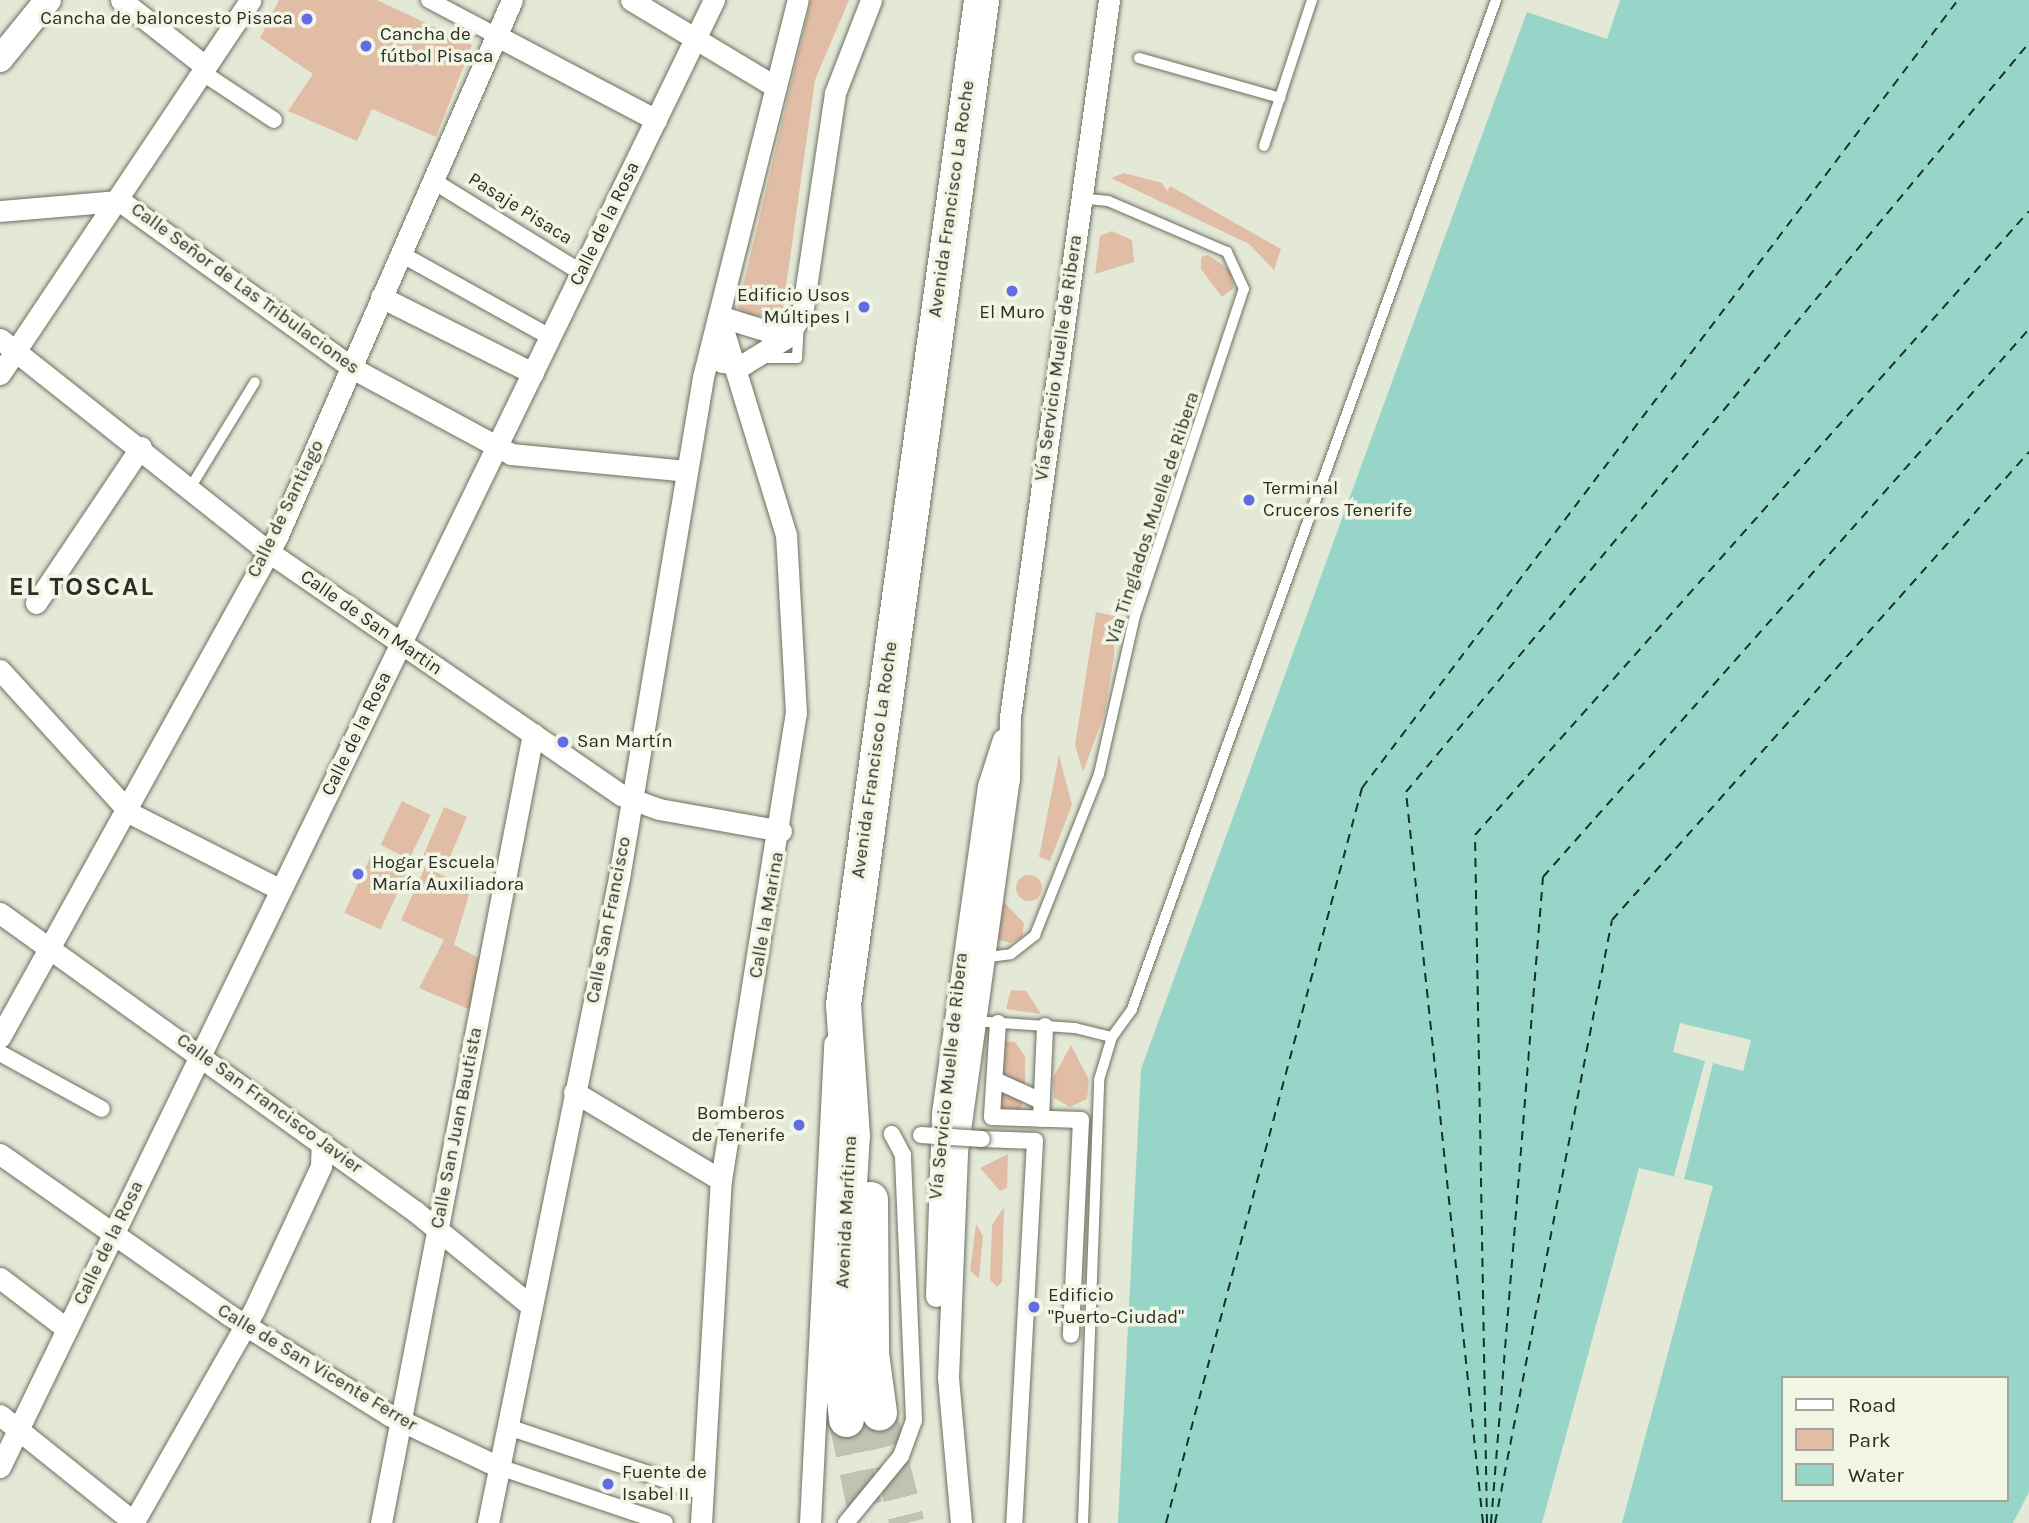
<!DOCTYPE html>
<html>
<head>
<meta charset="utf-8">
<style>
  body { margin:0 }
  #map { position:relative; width:2029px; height:1523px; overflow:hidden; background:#e4e9d7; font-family:Karla,sans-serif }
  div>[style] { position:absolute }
  .green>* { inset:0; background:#e2bda5; transform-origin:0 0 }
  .round { border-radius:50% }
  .water>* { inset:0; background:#98d5c9 }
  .pier>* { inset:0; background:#e4e9d7 }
  .ferry>* { height:2px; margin-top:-1px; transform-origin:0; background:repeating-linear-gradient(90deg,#13322d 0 9px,transparent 0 16px) }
  .primary-tunnel>* { height:35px; margin-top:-17.5px; transform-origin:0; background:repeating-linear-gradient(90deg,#bfc3b4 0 35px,transparent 0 53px) }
  .roads { filter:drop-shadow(0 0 2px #6c7060) drop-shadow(0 0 2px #6c7060) }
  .service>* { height:10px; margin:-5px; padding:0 5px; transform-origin:5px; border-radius:5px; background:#fff }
  .pedestrian>* { height:16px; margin:-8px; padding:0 8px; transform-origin:8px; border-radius:8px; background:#fff }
  .minor>* { height:21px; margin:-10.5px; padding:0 10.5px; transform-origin:10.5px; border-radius:10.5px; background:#fff }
  .tertiary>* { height:26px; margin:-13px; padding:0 13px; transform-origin:13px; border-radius:13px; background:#fff }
  .primary>* { height:35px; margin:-17.5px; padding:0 17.5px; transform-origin:17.5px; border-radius:17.5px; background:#fff }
  .bridges { filter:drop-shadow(0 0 2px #6c7060) drop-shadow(0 0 2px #6c7060) }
  .pedestrian-bridge>* { height:16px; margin:-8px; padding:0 8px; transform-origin:8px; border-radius:8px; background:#fff }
  .dots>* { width:19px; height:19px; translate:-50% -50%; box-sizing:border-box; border:4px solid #f1f6e4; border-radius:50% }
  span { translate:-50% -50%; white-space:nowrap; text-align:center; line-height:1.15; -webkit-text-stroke:7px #f1f6e4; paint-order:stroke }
  .poi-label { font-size:19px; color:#2c2d26 }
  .right { translate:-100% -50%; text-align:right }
  .left { translate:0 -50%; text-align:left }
  .street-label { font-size:19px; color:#2c2d26 }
  .district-label { font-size:26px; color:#2c2d26; font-weight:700; letter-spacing:2px }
  .legend { position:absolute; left:1781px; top:1376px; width:228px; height:126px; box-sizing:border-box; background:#f1f6e4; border:2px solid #a2a698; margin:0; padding:9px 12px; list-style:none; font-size:21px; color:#2c2d26 }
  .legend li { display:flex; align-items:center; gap:14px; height:35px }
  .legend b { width:35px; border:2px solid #a2a698 }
</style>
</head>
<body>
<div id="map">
  <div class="green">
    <i style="clip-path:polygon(279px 0,377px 0,472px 45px,436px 137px,372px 109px,357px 141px,288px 111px,313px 74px,260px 38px)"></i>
    <i style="clip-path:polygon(811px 0,849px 0,815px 80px,783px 308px,773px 316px,744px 315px,738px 307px)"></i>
    <i style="clip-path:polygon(1124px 173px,1162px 183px,1167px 191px,1170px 186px,1281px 249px,1274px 270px,1249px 244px,1111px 178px)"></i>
    <i style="clip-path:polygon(1112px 231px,1132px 240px,1134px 262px,1095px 274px,1100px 236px)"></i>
    <i style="clip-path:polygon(1208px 255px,1230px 270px,1234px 288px,1222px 297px,1201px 269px,1201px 257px)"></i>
    <i style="clip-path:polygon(1096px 612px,1115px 616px,1114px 656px,1105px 712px,1083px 772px,1075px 745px)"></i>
    <i style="clip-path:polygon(1059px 755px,1072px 805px,1050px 861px,1039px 857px)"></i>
    <i style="left:402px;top:801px;width:32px;height:49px;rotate:26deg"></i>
    <i style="left:444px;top:807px;width:25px;height:53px;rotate:23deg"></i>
    <i style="left:373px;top:851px;width:40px;height:68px;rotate:25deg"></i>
    <i style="clip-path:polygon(425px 867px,471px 888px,454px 945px,486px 962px,473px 1011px,419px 988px,444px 940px,401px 920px)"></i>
    <i class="round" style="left:1016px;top:875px;width:26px;height:26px"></i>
    <i style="clip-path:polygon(999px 897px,1024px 923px,1022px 937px,1010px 943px,995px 938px)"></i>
    <i style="clip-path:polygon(1011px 990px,1026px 991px,1041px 1014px,1006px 1009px)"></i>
    <i style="clip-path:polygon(1003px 1041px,1015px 1042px,1025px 1056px,1025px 1085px,1003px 1076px)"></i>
    <i style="clip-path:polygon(1071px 1045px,1089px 1080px,1087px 1099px,1070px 1107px,1054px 1098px,1053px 1078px)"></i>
    <i class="round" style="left:998px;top:1091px;width:24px;height:24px"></i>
    <i style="clip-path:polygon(1008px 1154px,1007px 1188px,1000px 1191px,980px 1168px)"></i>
    <i style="clip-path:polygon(1004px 1207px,1002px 1282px,997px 1287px,990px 1280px,992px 1225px)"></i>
    <i style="clip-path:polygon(976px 1224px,983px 1236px,979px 1278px,970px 1271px)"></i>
  </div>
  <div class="water">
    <i style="clip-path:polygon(evenodd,1620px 0,2029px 0,2029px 1492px,2013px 1523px,1622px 1523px,1713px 1186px,1639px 1168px,1542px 1523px,1118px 1523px,1141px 1069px,1527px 12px,1607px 39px,1620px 0,1782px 1378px,2006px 1378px,2006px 1500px,1782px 1500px,1782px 1378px)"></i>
  </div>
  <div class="pier">
    <i style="clip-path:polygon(1680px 1023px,1751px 1040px,1743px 1071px,1713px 1063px,1684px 1179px,1674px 1176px,1705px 1061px,1673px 1052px)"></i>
  </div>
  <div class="ferry">
    <i style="left:1166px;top:1523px;width:761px;rotate:-75.07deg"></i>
    <i style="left:1362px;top:788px;width:988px;rotate:-52.9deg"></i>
    <i style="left:1483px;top:1523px;width:735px;rotate:-96.01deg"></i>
    <i style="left:1406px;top:792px;width:974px;rotate:-50.25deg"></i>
    <i style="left:1487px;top:1523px;width:688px;rotate:-91deg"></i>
    <i style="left:1475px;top:835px;width:834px;rotate:-48.4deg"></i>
    <i style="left:1491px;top:1523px;width:648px;rotate:-85.4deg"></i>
    <i style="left:1543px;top:877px;width:732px;rotate:-48.43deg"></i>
    <i style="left:1495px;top:1523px;width:614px;rotate:-79.02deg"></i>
    <i style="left:1612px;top:920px;width:627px;rotate:-48.3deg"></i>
  </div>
  <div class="primary-tunnel">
    <i style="left:879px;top:1412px;width:114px;rotate:75.8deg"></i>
    <i style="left:846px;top:1419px;width:106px;rotate:78.1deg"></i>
  </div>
  <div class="roads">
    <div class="service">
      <i style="left:1139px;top:58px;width:147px;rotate:15.8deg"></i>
      <i style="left:1264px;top:146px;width:154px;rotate:-71.8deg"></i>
      <i style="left:759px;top:358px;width:38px"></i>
      <i style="left:797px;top:358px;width:35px;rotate:-87deg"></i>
      <i style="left:190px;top:488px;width:124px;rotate:-58.5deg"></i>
      <i style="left:980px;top:958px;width:31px;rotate:-7deg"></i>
      <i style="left:1011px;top:954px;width:31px;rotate:-38deg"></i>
      <i style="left:1035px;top:935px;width:173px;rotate:-68.3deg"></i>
      <i style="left:1099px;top:774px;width:162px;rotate:-77.2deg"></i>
      <i style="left:1135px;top:616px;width:345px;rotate:-71.6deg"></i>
      <i style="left:1244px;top:289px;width:41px;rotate:-114.7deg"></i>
      <i style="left:1227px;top:252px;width:129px;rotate:-156.8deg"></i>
      <i style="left:1108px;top:201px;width:27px;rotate:-174deg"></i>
      <i style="left:973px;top:1021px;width:102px;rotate:3.9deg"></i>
      <i style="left:1075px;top:1028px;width:38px;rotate:14deg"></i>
      <i style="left:1083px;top:1523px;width:443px;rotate:-87.9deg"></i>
      <i style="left:1099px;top:1080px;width:45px;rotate:-73.2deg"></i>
      <i style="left:1112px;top:1037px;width:34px;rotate:-54deg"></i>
      <i style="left:1132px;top:1009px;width:1073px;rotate:-70.16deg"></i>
    </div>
    <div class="pedestrian">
      <i style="left:429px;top:0;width:77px;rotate:27.9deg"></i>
      <i style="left:203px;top:73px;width:85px;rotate:33.5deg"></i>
      <i style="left:435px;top:182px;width:173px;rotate:31.8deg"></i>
      <i style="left:401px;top:254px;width:171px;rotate:29.1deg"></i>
      <i style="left:998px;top:1023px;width:94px;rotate:93.7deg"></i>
      <i style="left:992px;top:1117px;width:89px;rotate:1.9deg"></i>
      <i style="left:1081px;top:1120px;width:215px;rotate:92.7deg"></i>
      <i style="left:0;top:1053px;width:116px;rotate:28.8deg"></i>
      <i style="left:995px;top:1080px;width:51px;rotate:24.5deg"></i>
      <i style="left:1041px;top:1119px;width:93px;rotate:-87.5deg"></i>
      <i style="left:982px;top:1139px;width:53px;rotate:2.2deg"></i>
      <i style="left:1035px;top:1141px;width:383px;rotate:93.1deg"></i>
      <i style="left:508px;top:1427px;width:205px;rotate:18.5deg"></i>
      <i style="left:499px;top:1467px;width:175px;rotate:18.6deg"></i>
      <i style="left:846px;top:1523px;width:87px;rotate:-50.6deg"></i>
      <i style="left:901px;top:1456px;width:38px;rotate:-70deg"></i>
      <i style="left:914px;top:1420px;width:265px;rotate:-92.4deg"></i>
      <i style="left:903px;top:1155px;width:24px;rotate:-118deg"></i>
    </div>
    <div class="minor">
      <i style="left:121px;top:0;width:108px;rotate:38.2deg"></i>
      <i style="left:631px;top:0;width:169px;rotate:31deg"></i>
      <i style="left:497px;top:36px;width:180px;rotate:27.8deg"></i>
      <i style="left:0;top:211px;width:120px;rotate:-4.8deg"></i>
      <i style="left:120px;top:201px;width:286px;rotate:35.7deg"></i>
      <i style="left:352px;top:368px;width:181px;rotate:28.4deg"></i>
      <i style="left:511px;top:454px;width:176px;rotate:5.5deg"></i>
      <i style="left:381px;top:297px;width:170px;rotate:26.6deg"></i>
      <i style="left:719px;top:316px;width:53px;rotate:17.4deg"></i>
      <i style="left:770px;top:332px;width:28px;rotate:-23deg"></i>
      <i style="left:0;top:339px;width:343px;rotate:38.4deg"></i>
      <i style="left:269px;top:552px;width:428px;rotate:34.6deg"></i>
      <i style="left:621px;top:795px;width:40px;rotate:20.2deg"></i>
      <i style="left:659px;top:809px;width:124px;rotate:10.2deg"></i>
      <i style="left:722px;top:362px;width:22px;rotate:5deg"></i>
      <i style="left:744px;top:364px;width:49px;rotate:-31.8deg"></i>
      <i style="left:786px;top:338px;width:29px;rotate:-56deg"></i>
      <i style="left:802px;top:314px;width:223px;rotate:-81.5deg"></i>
      <i style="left:835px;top:93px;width:100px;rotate:-68.8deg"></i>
      <i style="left:0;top:374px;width:450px;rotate:-56.2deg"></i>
      <i style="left:36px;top:603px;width:188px;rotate:-56.1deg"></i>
      <i style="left:0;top:670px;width:193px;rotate:47.7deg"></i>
      <i style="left:130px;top:813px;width:169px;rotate:27deg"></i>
      <i style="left:0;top:913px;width:512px;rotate:35.71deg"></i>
      <i style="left:416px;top:1212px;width:147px;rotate:39.2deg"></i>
      <i style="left:0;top:1037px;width:572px;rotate:-61.01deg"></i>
      <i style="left:277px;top:537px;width:586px;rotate:-66.37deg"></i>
      <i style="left:574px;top:1092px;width:171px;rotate:30.9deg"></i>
      <i style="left:0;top:1154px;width:280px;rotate:35.1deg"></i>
      <i style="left:229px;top:1315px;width:189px;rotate:32deg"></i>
      <i style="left:389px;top:1415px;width:122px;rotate:25.3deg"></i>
      <i style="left:0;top:1278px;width:84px;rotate:37.3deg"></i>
      <i style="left:936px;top:1296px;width:183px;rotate:-88.1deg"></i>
      <i style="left:942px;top:1113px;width:330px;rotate:-82deg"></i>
      <i style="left:988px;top:786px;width:49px;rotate:-72.3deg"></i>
      <i style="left:0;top:1415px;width:173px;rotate:38.7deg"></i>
      <i style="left:0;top:1467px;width:1632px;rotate:-64.05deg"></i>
      <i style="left:133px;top:1523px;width:245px;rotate:-60.4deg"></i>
      <i style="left:254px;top:1310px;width:159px;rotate:-65deg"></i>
      <i style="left:321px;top:1166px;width:23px;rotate:-88deg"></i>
      <i style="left:381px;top:1523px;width:804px;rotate:-79.1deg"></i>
      <i style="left:488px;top:1523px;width:658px;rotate:-78.52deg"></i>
      <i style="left:619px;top:878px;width:508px;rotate:-80.48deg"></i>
      <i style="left:703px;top:377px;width:389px;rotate:-75.9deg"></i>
      <i style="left:701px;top:1523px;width:344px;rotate:-86.7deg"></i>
      <i style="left:721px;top:1180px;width:473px;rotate:-80.9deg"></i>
      <i style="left:796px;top:713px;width:178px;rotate:-93.2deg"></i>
      <i style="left:786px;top:535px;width:229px;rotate:-107deg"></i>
      <i style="left:810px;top:1523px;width:480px;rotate:-87.1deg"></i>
      <i style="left:961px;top:1523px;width:146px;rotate:-95.1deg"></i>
      <i style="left:948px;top:1378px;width:226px;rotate:-87.7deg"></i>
      <i style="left:957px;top:1152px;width:377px;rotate:-82.1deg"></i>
      <i style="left:1009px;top:779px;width:62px;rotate:-89.1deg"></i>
      <i style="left:1010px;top:717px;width:724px;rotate:-82.14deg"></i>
    </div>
    <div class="tertiary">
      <i style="left:0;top:59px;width:76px;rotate:-50.9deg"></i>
    </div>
    <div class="primary">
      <i style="left:870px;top:1199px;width:154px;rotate:89.6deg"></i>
      <i style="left:871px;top:1353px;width:60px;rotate:82.3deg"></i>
      <i style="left:846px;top:1419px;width:67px;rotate:-96deg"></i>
      <i style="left:839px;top:1352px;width:216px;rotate:-86.6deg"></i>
      <i style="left:852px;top:1136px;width:132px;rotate:-93.9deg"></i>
      <i style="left:843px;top:1004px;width:1013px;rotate:-82.17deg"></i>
    </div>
  </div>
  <div class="bridges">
    <div class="pedestrian-bridge">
      <i style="left:921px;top:1135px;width:61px;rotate:3.8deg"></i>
    </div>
  </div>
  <div class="dots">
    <i style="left:307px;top:19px;background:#626ce5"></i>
    <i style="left:366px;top:46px;background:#626ce5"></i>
    <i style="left:1012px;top:291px;background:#626ce5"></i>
    <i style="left:864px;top:307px;background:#626ce5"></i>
    <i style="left:1249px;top:500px;background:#626ce5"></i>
    <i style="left:563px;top:742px;background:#626ce5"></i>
    <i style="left:358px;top:874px;background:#626ce5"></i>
    <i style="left:799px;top:1125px;background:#626ce5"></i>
    <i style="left:1034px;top:1307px;background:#626ce5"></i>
    <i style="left:608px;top:1484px;background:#626ce5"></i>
  </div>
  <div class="poi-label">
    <span class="right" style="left:293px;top:19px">Cancha de baloncesto Pisaca</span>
    <span class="left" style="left:380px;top:46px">Cancha de<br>fútbol Pisaca</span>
    <span class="right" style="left:850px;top:307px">Edificio Usos<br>Múltipes I</span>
    <span style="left:1012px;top:313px">El Muro</span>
    <span class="left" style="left:1263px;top:500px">Terminal<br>Cruceros Tenerife</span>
    <span class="left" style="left:577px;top:742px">San Martín</span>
    <span class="left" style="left:372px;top:874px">Hogar Escuela<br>María Auxiliadora</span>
    <span class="right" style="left:785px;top:1125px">Bomberos<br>de Tenerife</span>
    <span class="left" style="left:1048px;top:1307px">Edificio<br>"Puerto-Ciudad"</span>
    <span class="left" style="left:622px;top:1484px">Fuente de<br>Isabel II</span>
  </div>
  <div class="street-label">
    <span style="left:952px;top:199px;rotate:-82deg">Avenida Francisco La Roche</span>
    <span style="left:520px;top:209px;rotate:32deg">Pasaje Pisaca</span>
    <span style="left:605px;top:224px;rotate:-64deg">Calle de la Rosa</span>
    <span style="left:245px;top:289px;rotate:36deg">Calle Señor de Las Tribulaciones</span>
    <span style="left:1059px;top:358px;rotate:-82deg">Vía Servicio Muelle de Ribera</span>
    <span style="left:286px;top:509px;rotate:-64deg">Calle de Santiago</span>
    <span style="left:1153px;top:518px;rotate:-72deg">Vía Tinglados Muelle de Ribera</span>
    <span style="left:371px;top:623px;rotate:35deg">Calle de San Martin</span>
    <span style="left:357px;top:734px;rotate:-64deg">Calle de la Rosa</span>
    <span style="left:875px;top:760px;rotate:-82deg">Avenida Francisco La Roche</span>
    <span style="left:767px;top:915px;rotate:-80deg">Calle la Marina</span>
    <span style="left:609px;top:920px;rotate:-79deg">Calle San Francisco</span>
    <span style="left:949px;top:1076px;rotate:-84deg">Vía Servicio Muelle de Ribera</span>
    <span style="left:269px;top:1104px;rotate:36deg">Calle San Francisco Javier</span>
    <span style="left:457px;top:1128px;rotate:-79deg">Calle San Juan Bautista</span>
    <span style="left:847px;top:1212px;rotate:-87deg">Avenida Marítima</span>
    <span style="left:109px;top:1243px;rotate:-64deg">Calle de la Rosa</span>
    <span style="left:317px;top:1368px;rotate:31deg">Calle de San Vicente Ferrer</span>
  </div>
  <div class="district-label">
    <span style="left:82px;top:587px">EL TOSCAL</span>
  </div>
  <ul class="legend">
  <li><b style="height:9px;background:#fff"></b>Road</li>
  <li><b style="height:19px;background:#e2bda5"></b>Park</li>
  <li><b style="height:19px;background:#98d5c9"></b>Water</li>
  </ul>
</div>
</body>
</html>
